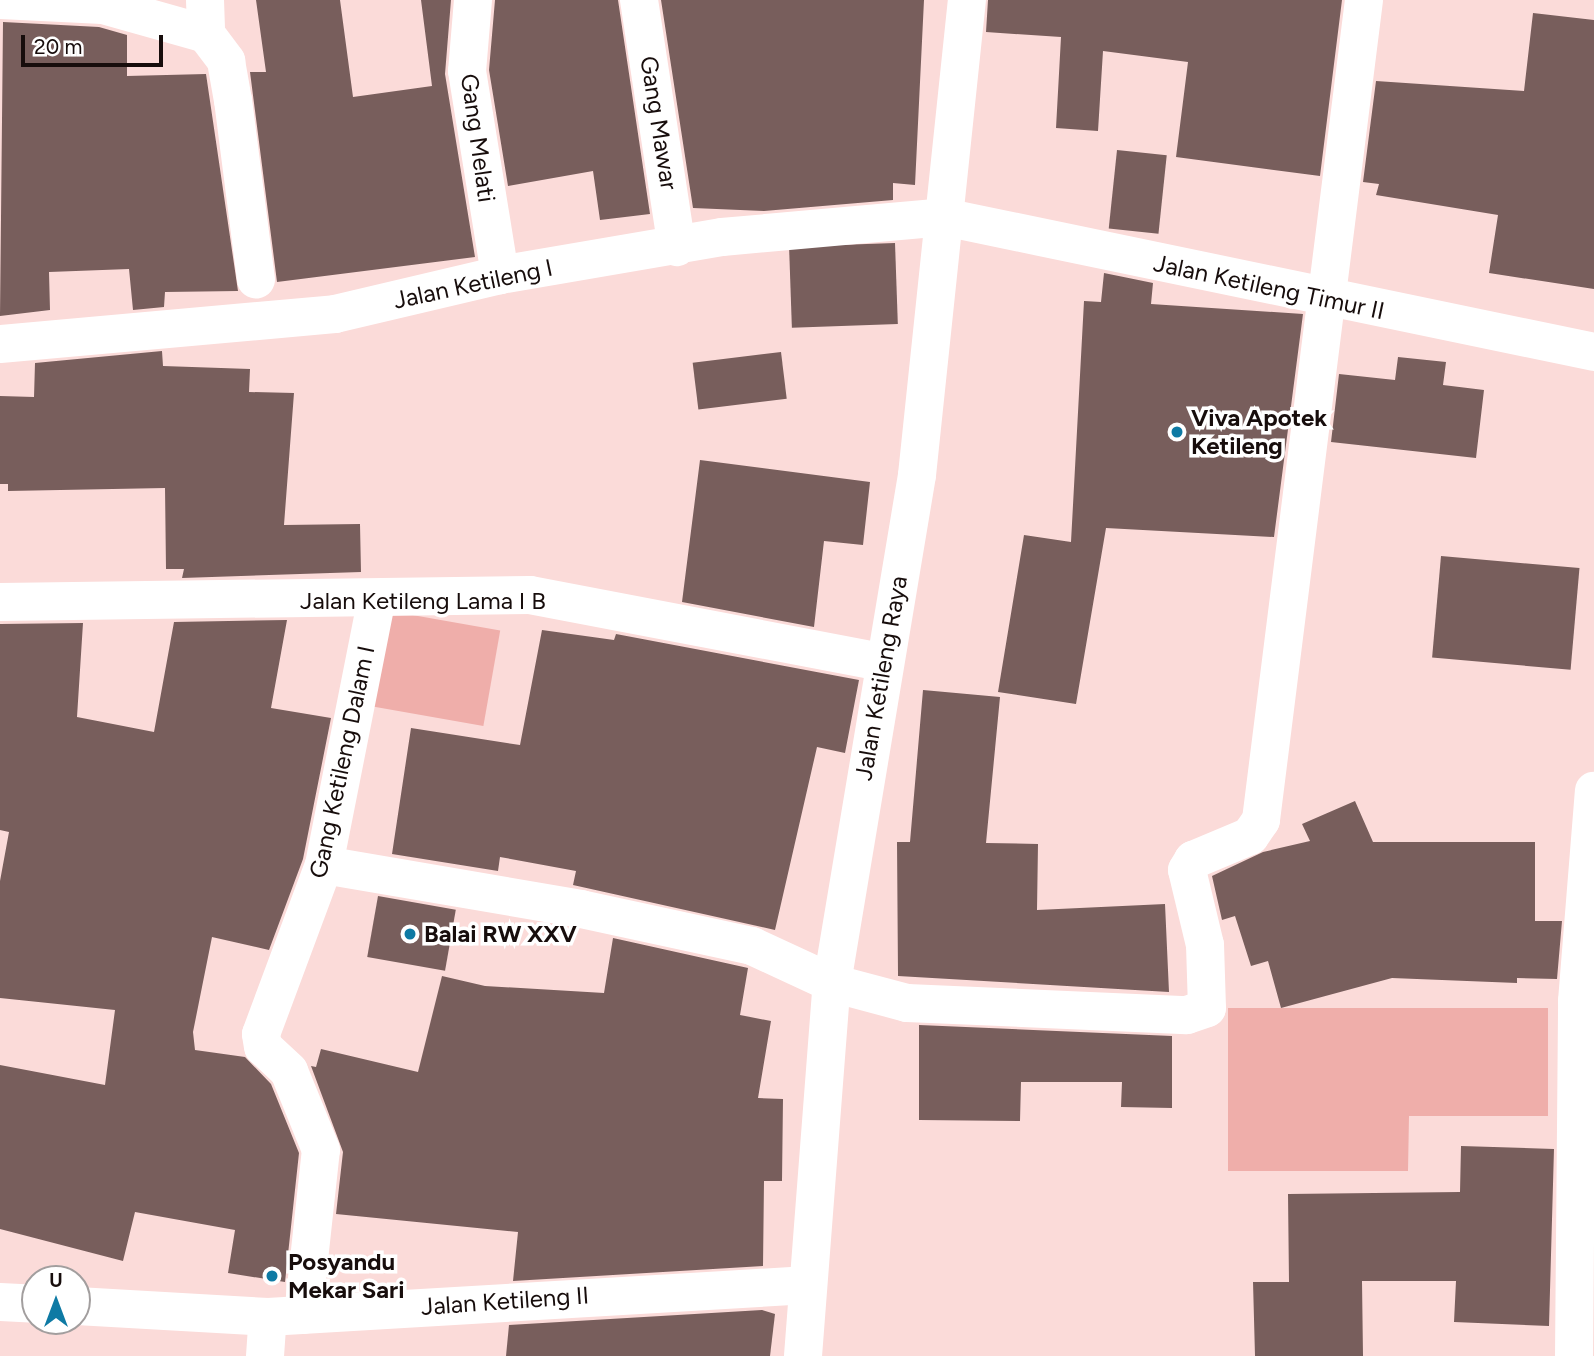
<!DOCTYPE html>
<html>
<head>
<meta charset="utf-8">
<style>
  body { margin:0 }
  #map { position:relative; width:1594px; height:1356px; overflow:hidden; background:#fbdbd9; font-family:Figtree,sans-serif }
  div>[style] { position:absolute }
  .green>* { inset:0; background:#efaeaa; transform-origin:0 0 }
  .building>* { inset:0; background:#785e5c; transform-origin:0 0 }
  .street>* { height:38px; margin:-19px; padding:0 19px; transform-origin:19px; border-radius:19px; background:#fff }
  .secondary>* { height:38px; margin:-19px; padding:0 19px; transform-origin:19px; border-radius:19px; background:#fff }
  .dots>* { width:19px; height:19px; translate:-50% -50%; box-sizing:border-box; border:4px solid #fff; border-radius:50% }
  span { translate:-50% -50%; white-space:nowrap; text-align:center; line-height:1.15; -webkit-text-stroke:7px #fff; paint-order:stroke }
  .street-label { font-size:24px; color:#170d0c }
  .poi-label { font-size:24px; color:#170d0c; font-weight:700 }
  .left { translate:0 -50%; text-align:left }
  .north { position:absolute; left:21px; top:1265px; width:70px; height:70px; box-sizing:border-box; background:#fff; border:2px solid #a29e9e; border-radius:50%; rotate:0deg; font-size:19px; font-weight:700; line-height:28px; text-align:center; color:#170d0c }
  .north::after { content:''; display:block; margin:auto; width:24px; height:32px; background:#0e7aa4; clip-path:polygon(50% 0,100% 100%,50% 72%,0 100%) }
  .scale { position:absolute; left:21px; top:35px; width:142px; height:32px; box-sizing:border-box; border:4px solid #170d0c; border-top:0; padding-left:9px; font-size:21px; line-height:24px; white-space:nowrap; color:#170d0c; -webkit-text-stroke:5px #fff; paint-order:stroke }
</style>
</head>
<body>
<div id="map">
  <div class="green">
    <i style="left:384px;top:610px;width:118px;height:97px;rotate:10deg"></i>
    <i style="clip-path:polygon(1228px 1008px,1548px 1008px,1548px 1116px,1409px 1116px,1408px 1171px,1228px 1171px)"></i>
  </div>
  <div class="building">
    <i style="clip-path:polygon(256px 0,340px 0,353px 97px,432px 86px,421px 0,451px 0,445px 74px,475px 257px,277px 282px,250px 72px,266px 72px)"></i>
    <i style="clip-path:polygon(495px 0,618px 0,650px 214px,600px 220px,593px 171px,508px 186px,489px 70px)"></i>
    <i style="clip-path:polygon(661px 0,924px 0,915px 185px,893px 183px,893px 200px,764px 211px,693px 208px)"></i>
    <i style="clip-path:polygon(988px 0,1342px 0,1320px 176px,1176px 157px,1188px 62px,1103px 51px,1098px 131px,1056px 128px,1061px 37px,986px 32px)"></i>
    <i style="clip-path:polygon(1533px 13px,1594px 20px,1594px 289px,1489px 273px,1498px 215px,1376px 195px,1379px 184px,1363px 182px,1376px 81px,1524px 91px)"></i>
    <i style="clip-path:polygon(3px 22px,99px 27px,127px 35px,127px 76px,206px 74px,238px 291px,165px 292px,164px 307px,133px 310px,129px 269px,49px 272px,50px 310px,0 316px)"></i>
    <i style="left:1117px;top:150px;width:50px;height:79px;rotate:6deg"></i>
    <i style="left:895px;top:243px;width:81px;height:106px;rotate:88deg"></i>
    <i style="clip-path:polygon(1104px 273px,1153px 283px,1151px 304px,1303px 314px,1274px 537px,1106px 528px,1076px 704px,998px 692px,1024px 535px,1071px 542px,1084px 301px,1101px 302px)"></i>
    <i style="clip-path:polygon(162px 351px,163px 366px,250px 369px,249px 392px,294px 393px,284px 525px,360px 524px,361px 572px,182px 578px,184px 569px,166px 569px,165px 488px,8px 491px,8px 484px,0 484px,0 396px,34px 397px,35px 363px)"></i>
    <i style="left:781px;top:352px;width:47px;height:89px;rotate:83deg"></i>
    <i style="clip-path:polygon(1398px 357px,1446px 362px,1443px 385px,1484px 390px,1476px 458px,1331px 442px,1339px 374px,1395px 380px)"></i>
    <i style="clip-path:polygon(700px 460px,870px 482px,863px 545px,824px 541px,814px 627px,682px 602px)"></i>
    <i style="left:1441px;top:556px;width:139px;height:102px;rotate:5deg"></i>
    <i style="clip-path:polygon(287px 620px,271px 708px,331px 718px,303px 859px,269px 950px,212px 937px,193px 1032px,195px 1050px,245px 1057px,271px 1084px,299px 1153px,285px 1282px,228px 1273px,235px 1230px,135px 1212px,123px 1261px,0 1229px,0 1065px,105px 1085px,115px 1010px,0 998px,0 881px,9px 832px,0 830px,0 624px,83px 623px,77px 717px,154px 732px,174px 622px)"></i>
    <i style="clip-path:polygon(542px 630px,614px 640px,616px 634px,859px 680px,845px 753px,817px 747px,775px 930px,573px 885px,576px 871px,500px 857px,498px 871px,392px 854px,411px 728px,520px 745px)"></i>
    <i style="clip-path:polygon(923px 690px,1000px 697px,986px 843px,1038px 844px,1037px 910px,1165px 904px,1169px 992px,898px 976px,897px 842px,910px 842px)"></i>
    <i style="clip-path:polygon(1355px 801px,1373px 842px,1535px 842px,1535px 921px,1562px 921px,1557px 979px,1517px 978px,1517px 983px,1392px 978px,1281px 1008px,1268px 961px,1251px 966px,1235px 916px,1222px 920px,1212px 876px,1263px 852px,1310px 841px,1302px 824px)"></i>
    <i style="left:378px;top:896px;width:79px;height:62px;rotate:10deg"></i>
    <i style="clip-path:polygon(613px 938px,748px 968px,740px 1015px,771px 1021px,758px 1098px,783px 1099px,782px 1181px,764px 1181px,763px 1266px,513px 1281px,518px 1232px,336px 1214px,343px 1152px,311px 1066px,316px 1067px,321px 1049px,418px 1072px,442px 976px,485px 986px,604px 993px)"></i>
    <i style="clip-path:polygon(919px 1025px,1172px 1036px,1172px 1108px,1121px 1107px,1122px 1082px,1021px 1082px,1020px 1121px,919px 1120px)"></i>
    <i style="clip-path:polygon(1461px 1146px,1554px 1149px,1549px 1326px,1454px 1322px,1456px 1281px,1362px 1281px,1363px 1356px,1255px 1356px,1253px 1282px,1289px 1282px,1288px 1194px,1460px 1192px)"></i>
    <i style="clip-path:polygon(762px 1310px,775px 1314px,770px 1356px,506px 1356px,509px 1325px)"></i>
  </div>
  <div class="street">
    <i style="left:0;top:0;width:103px;rotate:2.8deg"></i>
    <i style="left:103px;top:5px;width:107px;rotate:15.7deg"></i>
    <i style="left:205px;top:0;width:34px;rotate:88deg"></i>
    <i style="left:206px;top:34px;width:34px;rotate:53deg"></i>
    <i style="left:226px;top:61px;width:40px;rotate:80deg"></i>
    <i style="left:233px;top:100px;width:181px;rotate:82.7deg"></i>
    <i style="left:473px;top:0;width:71px;rotate:94.8deg"></i>
    <i style="left:467px;top:71px;width:207px;rotate:80.8deg"></i>
    <i style="left:639px;top:0;width:250px;rotate:81.3deg"></i>
    <i style="left:0;top:344px;width:336px;rotate:-5.1deg"></i>
    <i style="left:335px;top:314px;width:170px;rotate:-13.3deg"></i>
    <i style="left:500px;top:275px;width:225px;rotate:-9.7deg"></i>
    <i style="left:722px;top:237px;width:223px;rotate:-5.1deg"></i>
    <i style="left:944px;top:217px;width:664px;rotate:11.73deg"></i>
    <i style="left:0;top:602px;width:530px;rotate:-0.76deg"></i>
    <i style="left:530px;top:595px;width:357px;rotate:10.8deg"></i>
    <i style="left:324px;top:865px;width:261px;rotate:9.7deg"></i>
    <i style="left:581px;top:909px;width:175px;rotate:12.2deg"></i>
    <i style="left:752px;top:946px;width:88px;rotate:24.8deg"></i>
    <i style="left:832px;top:983px;width:78px;rotate:14.9deg"></i>
    <i style="left:907px;top:1003px;width:280px;rotate:2.5deg"></i>
    <i style="left:1187px;top:1015px;width:21px;rotate:-19deg"></i>
    <i style="left:1207px;top:1008px;width:63px;rotate:-91.8deg"></i>
    <i style="left:1205px;top:945px;width:77px;rotate:-103.5deg"></i>
    <i style="left:1187px;top:870px;width:12px;rotate:-59deg"></i>
    <i style="left:1193px;top:860px;width:62px;rotate:-22.8deg"></i>
    <i style="left:1250px;top:836px;width:19px;rotate:-55deg"></i>
    <i style="left:1261px;top:820px;width:826px;rotate:-82.84deg"></i>
    <i style="left:0;top:1302px;width:35px;rotate:3deg"></i>
    <i style="left:77px;top:1306px;width:191px;rotate:3.3deg"></i>
    <i style="left:268px;top:1317px;width:541px;rotate:-3.39deg"></i>
    <i style="left:303px;top:1315px;width:166px;rotate:-83.8deg"></i>
    <i style="left:321px;top:1150px;width:85px;rotate:-112.1deg"></i>
    <i style="left:289px;top:1071px;width:35px;rotate:-137deg"></i>
    <i style="left:263px;top:1047px;width:13px;rotate:-99deg"></i>
    <i style="left:261px;top:1034px;width:180px;rotate:-69.6deg"></i>
    <i style="left:324px;top:865px;width:268px;rotate:-78.8deg"></i>
    <i style="left:265px;top:1356px;width:39px;rotate:-86deg"></i>
    <i style="left:1574px;top:1356px;width:355px;rotate:-89.5deg"></i>
    <i style="left:1577px;top:1001px;width:211px;rotate:-85.4deg"></i>
  </div>
  <div class="secondary">
    <i style="left:803px;top:1356px;width:374px;rotate:-85.6deg"></i>
    <i style="left:832px;top:983px;width:515px;rotate:-80.5deg"></i>
    <i style="left:917px;top:475px;width:478px;rotate:-84deg"></i>
  </div>
  <div class="dots">
    <i style="left:1177px;top:432px;background:#0e7aa4"></i>
    <i style="left:410px;top:934px;background:#0e7aa4"></i>
    <i style="left:272px;top:1276px;background:#0e7aa4"></i>
  </div>
  <div class="street-label">
    <span style="left:659px;top:123px;rotate:81deg">Gang Mawar</span>
    <span style="left:478px;top:138px;rotate:82deg">Gang Melati</span>
    <span style="left:473px;top:284px;rotate:-12deg">Jalan Ketileng I</span>
    <span style="left:1269px;top:287px;rotate:12deg">Jalan Ketileng Timur II</span>
    <span style="left:423px;top:601px">Jalan Ketileng Lama I B</span>
    <span style="left:881px;top:678px;rotate:-80deg">Jalan Ketileng Raya</span>
    <span style="left:342px;top:762px;rotate:-78deg">Gang Ketileng Dalam I</span>
    <span style="left:505px;top:1301px;rotate:-4deg">Jalan Ketileng II</span>
  </div>
  <div class="poi-label">
    <span class="left" style="left:1191px;top:432px">Viva Apotek<br>Ketileng</span>
    <span class="left" style="left:424px;top:934px">Balai RW XXV</span>
    <span class="left" style="left:288px;top:1276px">Posyandu<br>Mekar Sari</span>
  </div>
  <div class="north">U</div>
  <div class="scale">20 m</div>
</div>
</body>
</html>
